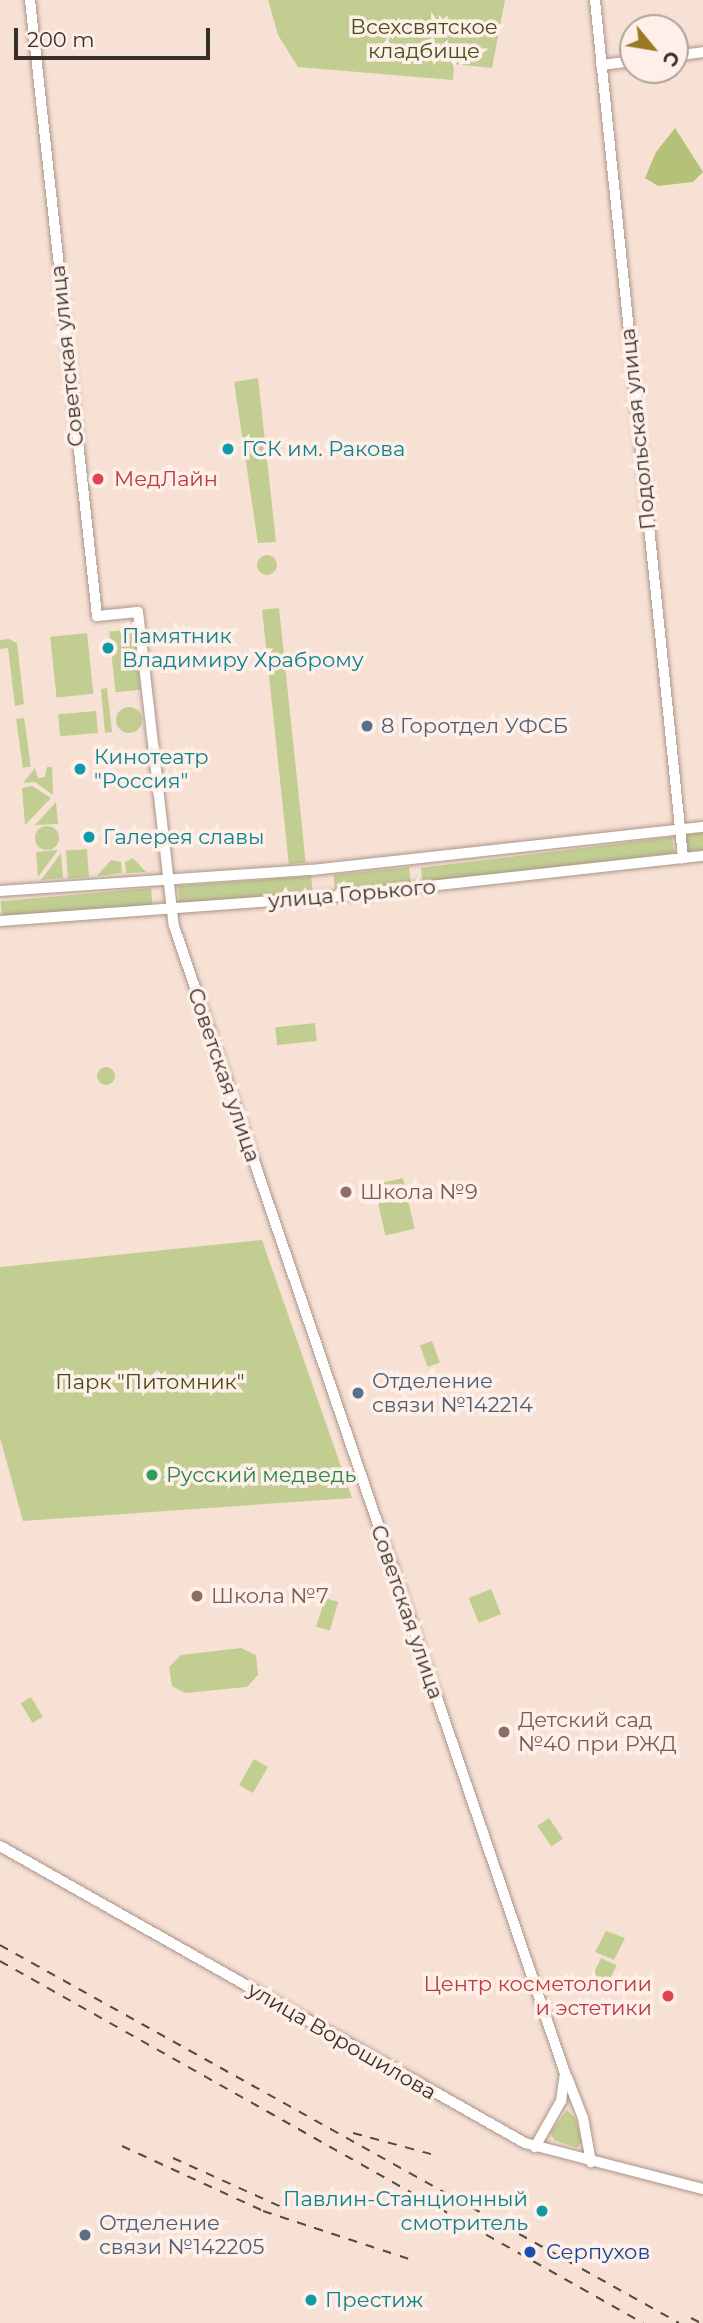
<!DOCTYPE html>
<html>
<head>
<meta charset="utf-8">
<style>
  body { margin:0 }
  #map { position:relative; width:703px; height:2323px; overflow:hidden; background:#f7e1d4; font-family:Montserrat,sans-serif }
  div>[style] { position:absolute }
  .green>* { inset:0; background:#c2ce91; transform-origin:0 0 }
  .round { border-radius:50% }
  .forest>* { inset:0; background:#b4c179 }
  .roads { filter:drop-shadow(0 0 2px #aa958a) drop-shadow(0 0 2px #aa958a) }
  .secondary>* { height:10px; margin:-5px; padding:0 5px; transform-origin:5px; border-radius:5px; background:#fff }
  .rail>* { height:2px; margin-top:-1px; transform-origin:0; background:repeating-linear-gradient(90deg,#544943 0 9px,transparent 0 18px) }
  .dots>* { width:19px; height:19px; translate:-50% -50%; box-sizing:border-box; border:4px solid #fef0e9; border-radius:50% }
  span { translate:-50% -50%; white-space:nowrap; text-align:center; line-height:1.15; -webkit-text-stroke:7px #fef0e9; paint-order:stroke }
  .park-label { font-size:21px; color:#464e19 }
  .street-label { font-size:21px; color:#372f2a }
  .culture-label { font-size:21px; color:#0d838f }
  .left { translate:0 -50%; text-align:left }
  .right { translate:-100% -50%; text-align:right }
  .health-label { font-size:21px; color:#be3a42 }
  .service-label { font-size:21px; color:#4e5e75 }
  .education-label { font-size:21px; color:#785e54 }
  .leisure-label { font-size:21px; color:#27864d }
  .transit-label { font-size:21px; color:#164399 }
  .north { position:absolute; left:619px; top:14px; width:70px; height:70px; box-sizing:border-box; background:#fef0e9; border:2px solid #aea39d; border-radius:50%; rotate:120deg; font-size:19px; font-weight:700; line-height:28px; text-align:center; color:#372f2a }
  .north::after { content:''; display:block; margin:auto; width:24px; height:32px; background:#997a23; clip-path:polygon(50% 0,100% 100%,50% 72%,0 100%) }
  .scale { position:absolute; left:14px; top:28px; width:196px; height:32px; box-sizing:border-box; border:4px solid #372f2a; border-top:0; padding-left:9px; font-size:21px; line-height:24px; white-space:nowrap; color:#372f2a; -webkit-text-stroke:5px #fef0e9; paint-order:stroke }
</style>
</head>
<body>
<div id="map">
  <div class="green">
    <i style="clip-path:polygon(268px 0,505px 0,492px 68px,454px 64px,453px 80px,298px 67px,278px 35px)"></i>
    <i style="clip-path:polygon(258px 378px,276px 542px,258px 543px,234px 382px)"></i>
    <i class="round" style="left:257px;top:555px;width:20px;height:20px"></i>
    <i style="left:279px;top:608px;width:256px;height:17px;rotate:84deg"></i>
    <i style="left:134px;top:629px;width:61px;height:25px;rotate:84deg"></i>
    <i style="left:87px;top:633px;width:61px;height:37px;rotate:84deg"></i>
    <i style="clip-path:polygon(9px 639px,17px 643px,24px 704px,15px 706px,8px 648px,0 649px,0 640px)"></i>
    <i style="clip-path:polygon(107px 688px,112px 732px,105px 733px,101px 689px)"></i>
    <i class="round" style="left:116px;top:707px;width:26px;height:26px"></i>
    <i style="left:96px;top:711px;width:22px;height:38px;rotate:85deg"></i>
    <i style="left:24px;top:718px;width:49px;height:8px;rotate:82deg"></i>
    <i style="clip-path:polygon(47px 767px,52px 767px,53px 795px,35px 782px,23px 783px,35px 768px,38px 778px,45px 777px)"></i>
    <i style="clip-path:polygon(32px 786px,51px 798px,25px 825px,22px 788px)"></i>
    <i style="clip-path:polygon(56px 802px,58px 824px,35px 825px)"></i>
    <i class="round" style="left:35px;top:826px;width:24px;height:24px"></i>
    <i style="clip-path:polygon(703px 832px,703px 850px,685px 852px,683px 835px)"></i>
    <i style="left:672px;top:837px;width:16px;height:253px;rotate:83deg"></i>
    <i style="left:87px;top:849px;width:28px;height:21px;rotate:86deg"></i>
    <i style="clip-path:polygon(58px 850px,38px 877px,36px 852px)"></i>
    <i style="clip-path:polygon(61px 853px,63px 878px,41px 880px)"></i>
    <i style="clip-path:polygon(133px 858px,146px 872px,126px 873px,125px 862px)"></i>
    <i style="clip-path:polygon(111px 860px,121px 862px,122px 873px,97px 876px)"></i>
    <i style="left:409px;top:867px;width:18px;height:76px;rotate:84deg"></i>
    <i style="clip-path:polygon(311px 876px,313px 894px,180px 907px,178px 886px)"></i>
    <i style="left:151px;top:888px;width:21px;height:151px;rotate:85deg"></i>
    <i style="left:315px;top:1023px;width:18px;height:40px;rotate:84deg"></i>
    <i class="round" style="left:97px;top:1067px;width:18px;height:18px"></i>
    <i style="left:403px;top:1178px;width:52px;height:30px;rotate:77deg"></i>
    <i style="clip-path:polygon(262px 1240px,352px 1498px,23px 1521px,0 1438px,0 1267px)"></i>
    <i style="left:432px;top:1341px;width:23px;height:13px;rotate:70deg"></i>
    <i style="left:491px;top:1589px;width:27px;height:24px;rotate:68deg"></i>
    <i style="left:325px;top:1598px;width:14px;height:30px;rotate:17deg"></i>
    <i style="clip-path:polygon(241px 1648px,256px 1655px,258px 1675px,247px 1687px,185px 1693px,172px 1686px,169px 1667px,181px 1655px)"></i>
    <i style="left:31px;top:1697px;width:23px;height:12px;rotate:59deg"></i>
    <i style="left:254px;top:1759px;width:16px;height:30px;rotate:30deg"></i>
    <i style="left:549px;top:1818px;width:25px;height:14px;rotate:56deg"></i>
    <i style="clip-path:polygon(606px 1931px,625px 1938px,614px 1960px,595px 1952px)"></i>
    <i style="left:601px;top:1958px;width:17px;height:31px;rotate:25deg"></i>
    <i style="clip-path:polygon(567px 2110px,575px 2118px,582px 2142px,577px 2148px,554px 2140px,550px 2133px)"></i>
  </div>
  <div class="forest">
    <i style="clip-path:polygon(675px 128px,703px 172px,693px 182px,658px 186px,645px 178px,656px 152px)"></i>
  </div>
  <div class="roads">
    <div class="secondary">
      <i style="left:30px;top:0;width:620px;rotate:83.79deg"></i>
      <i style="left:97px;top:616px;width:41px;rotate:-5.6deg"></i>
      <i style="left:138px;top:612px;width:316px;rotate:83.5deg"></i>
      <i style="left:174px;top:926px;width:1212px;rotate:71.18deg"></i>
      <i style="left:565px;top:2073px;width:28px;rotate:98deg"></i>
      <i style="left:561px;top:2101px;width:53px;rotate:119.5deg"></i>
      <i style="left:595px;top:0;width:863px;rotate:84.14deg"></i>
      <i style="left:675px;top:56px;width:28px;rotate:-8deg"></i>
      <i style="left:601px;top:65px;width:32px;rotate:-7deg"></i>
      <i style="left:0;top:891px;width:313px;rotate:-3.9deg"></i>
      <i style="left:312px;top:870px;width:393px;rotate:-6.3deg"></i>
      <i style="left:0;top:921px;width:331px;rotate:-4.2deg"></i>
      <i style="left:330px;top:897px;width:375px;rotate:-6.3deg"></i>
      <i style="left:0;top:1846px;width:603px;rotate:29.5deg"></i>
      <i style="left:525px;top:2143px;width:184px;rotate:14.5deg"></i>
      <i style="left:567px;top:2077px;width:44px;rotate:68.7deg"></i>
      <i style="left:583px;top:2118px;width:45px;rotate:79.7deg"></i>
    </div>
  </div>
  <div class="rail">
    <i style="left:0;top:1945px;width:777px;rotate:29.1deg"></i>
    <i style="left:0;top:1961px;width:738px;rotate:29.38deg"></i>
    <i style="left:353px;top:2133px;width:81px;rotate:15.1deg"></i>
    <i style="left:122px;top:2146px;width:155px;rotate:24.7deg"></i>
    <i style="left:263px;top:2211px;width:157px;rotate:18.2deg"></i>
    <i style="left:173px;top:2158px;width:126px;rotate:24.3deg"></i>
    <i style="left:691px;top:2318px;width:11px;rotate:27deg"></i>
  </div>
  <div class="dots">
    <i style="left:228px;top:449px;background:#0f9aa8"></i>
    <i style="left:98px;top:479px;background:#e0444e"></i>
    <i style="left:108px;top:648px;background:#0f9aa8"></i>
    <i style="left:367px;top:726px;background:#5c6f8a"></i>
    <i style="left:80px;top:769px;background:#0f9aa8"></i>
    <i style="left:89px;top:837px;background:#0f9aa8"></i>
    <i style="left:346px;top:1192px;background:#8d6e63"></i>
    <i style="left:358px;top:1393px;background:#5c6f8a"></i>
    <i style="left:152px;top:1475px;background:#2e9e5b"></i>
    <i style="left:197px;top:1596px;background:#8d6e63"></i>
    <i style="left:504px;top:1732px;background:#8d6e63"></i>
    <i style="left:668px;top:1996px;background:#e0444e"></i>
    <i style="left:542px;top:2211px;background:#0f9aa8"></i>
    <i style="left:85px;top:2235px;background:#5c6f8a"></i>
    <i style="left:530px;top:2252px;background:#1a4fb4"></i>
    <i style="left:311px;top:2300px;background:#0f9aa8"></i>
  </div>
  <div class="park-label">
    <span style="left:424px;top:39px">Всехсвятское<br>кладбище</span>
    <span style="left:150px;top:1382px">Парк "Питомник"</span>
  </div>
  <div class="street-label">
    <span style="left:67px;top:356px;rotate:-96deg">Советская улица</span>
    <span style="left:638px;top:429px;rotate:-96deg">Подольская улица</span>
    <span style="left:352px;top:894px;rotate:-5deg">улица Горького</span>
    <span style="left:224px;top:1075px;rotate:71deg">Советская улица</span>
    <span style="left:407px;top:1612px;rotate:71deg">Советская улица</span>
    <span style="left:342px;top:2041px;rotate:30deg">улица Ворошилова</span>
  </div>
  <div class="culture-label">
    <span class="left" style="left:242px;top:449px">ГСК им. Ракова</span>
    <span class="left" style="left:122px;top:648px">Памятник<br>Владимиру Храброму</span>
    <span class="left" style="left:94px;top:769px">Кинотеатр<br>"Россия"</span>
    <span class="left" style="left:103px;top:837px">Галерея славы</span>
    <span class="right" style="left:528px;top:2211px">Павлин-Станционный<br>смотритель</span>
    <span class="left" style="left:325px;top:2300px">Престиж</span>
  </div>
  <div class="health-label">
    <span class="left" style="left:114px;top:479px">МедЛайн</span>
    <span class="right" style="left:652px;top:1996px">Центр косметологии<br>и эстетики</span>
  </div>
  <div class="service-label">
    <span class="left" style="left:381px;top:726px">8 Горотдел УФСБ</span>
    <span class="left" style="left:372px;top:1393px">Отделение<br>связи №142214</span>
    <span class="left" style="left:99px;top:2235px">Отделение<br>связи №142205</span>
  </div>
  <div class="education-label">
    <span class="left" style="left:360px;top:1192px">Школа №9</span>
    <span class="left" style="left:211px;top:1596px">Школа №7</span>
    <span class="left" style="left:518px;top:1732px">Детский сад<br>№40 при РЖД</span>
  </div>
  <div class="leisure-label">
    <span class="left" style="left:166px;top:1475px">Русский медведь</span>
  </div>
  <div class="transit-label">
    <span class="left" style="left:546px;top:2252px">Серпухов</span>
  </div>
  <div class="north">С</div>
  <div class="scale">200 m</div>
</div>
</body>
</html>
